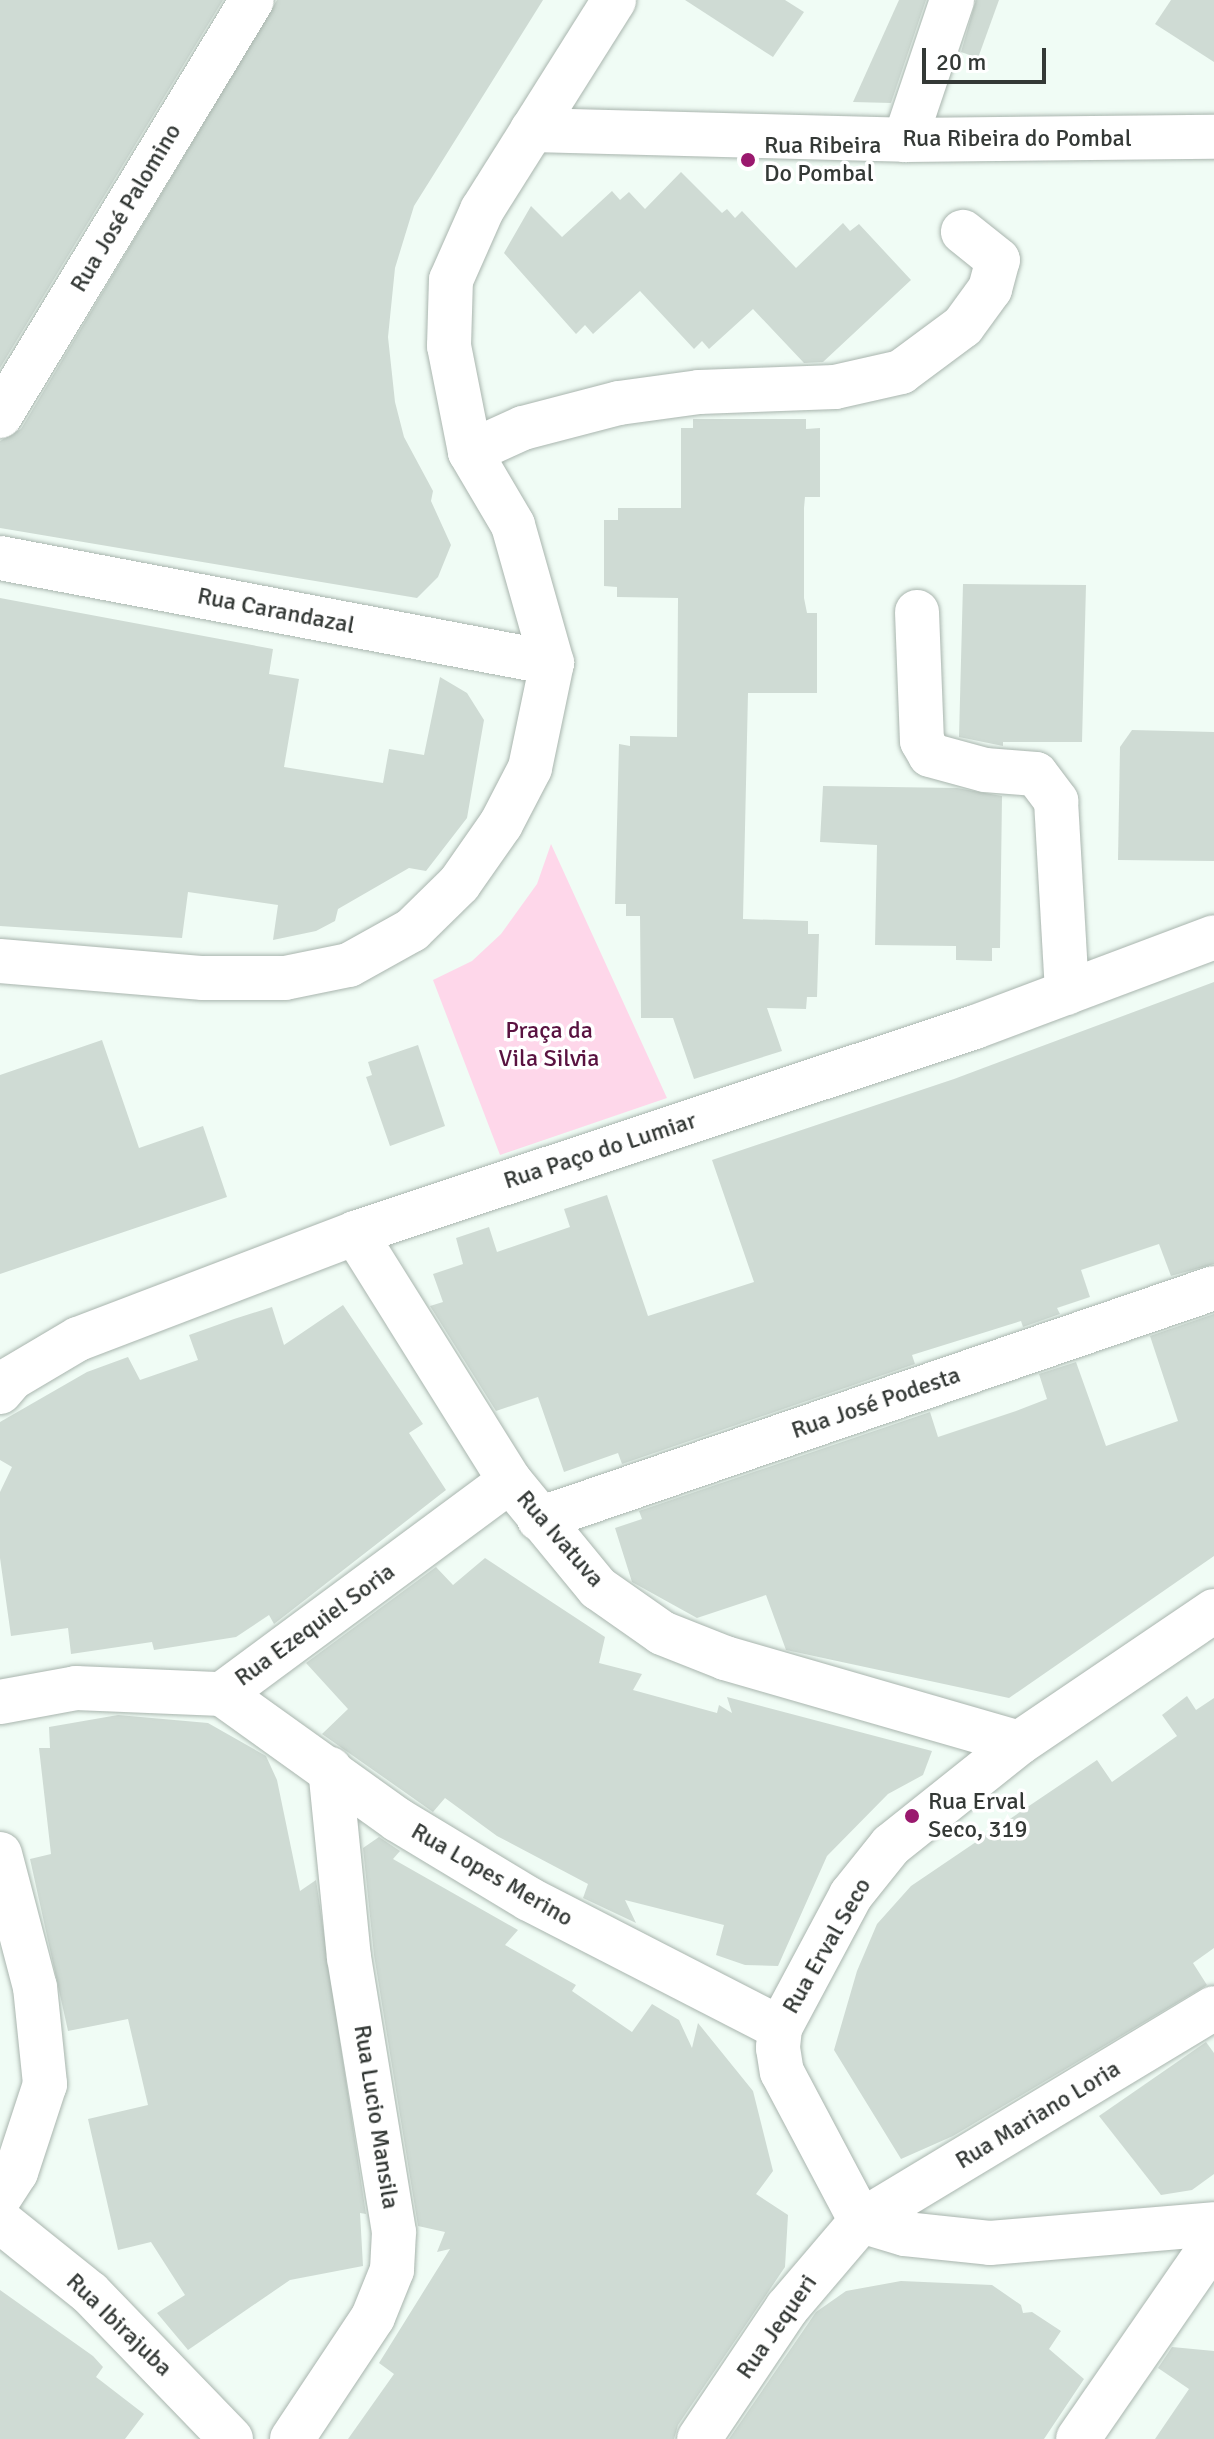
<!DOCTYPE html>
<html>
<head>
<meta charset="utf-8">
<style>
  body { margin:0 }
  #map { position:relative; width:1214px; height:2439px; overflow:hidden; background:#f0fcf5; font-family:Signika,sans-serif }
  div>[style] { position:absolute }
  .green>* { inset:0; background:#fed7ea }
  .building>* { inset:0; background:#cfdbd4 }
  .roads { filter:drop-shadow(0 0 2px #a9b5ae) drop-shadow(0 0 2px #a9b5ae) }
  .minor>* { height:44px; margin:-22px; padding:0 22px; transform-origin:22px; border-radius:22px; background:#fff }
  .dots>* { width:22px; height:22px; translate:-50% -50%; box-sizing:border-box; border:4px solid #fff; border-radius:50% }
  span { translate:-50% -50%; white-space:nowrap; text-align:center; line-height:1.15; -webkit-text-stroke:7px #fff; paint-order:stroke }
  .street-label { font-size:24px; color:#343936 }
  .poi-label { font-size:24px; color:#343936 }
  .left { translate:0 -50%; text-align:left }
  .park-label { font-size:24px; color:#591240 }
  .scale { position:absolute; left:922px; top:48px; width:124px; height:36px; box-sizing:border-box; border:4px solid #343936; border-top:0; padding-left:10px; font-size:24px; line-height:28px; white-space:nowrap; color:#343936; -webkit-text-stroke:6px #fff; paint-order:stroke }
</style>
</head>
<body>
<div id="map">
  <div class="green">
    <i style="clip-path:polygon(551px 844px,667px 1098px,500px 1155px,433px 980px,472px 961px,501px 934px,537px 884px)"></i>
  </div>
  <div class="building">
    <i style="clip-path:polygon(0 0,223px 0,0 368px)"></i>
    <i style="clip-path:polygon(277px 0,543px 0,414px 206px,395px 268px,388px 337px,395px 402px,404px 437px,433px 491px,431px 501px,451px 545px,438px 577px,417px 598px,0 528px,0 441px,21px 429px)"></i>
    <i style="clip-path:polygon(685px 0,785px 0,804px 12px,773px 57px)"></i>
    <i style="clip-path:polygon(899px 0,926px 0,891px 103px,853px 102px)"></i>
    <i style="clip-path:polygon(976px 0,999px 0,978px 58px,961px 52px)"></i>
    <i style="clip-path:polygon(1171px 0,1214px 0,1214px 62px,1155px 24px)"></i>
    <i style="clip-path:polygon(681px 172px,722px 213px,727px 209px,735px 218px,742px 211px,796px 268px,843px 223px,850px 231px,859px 224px,911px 280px,823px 362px,804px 363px,753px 309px,709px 349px,702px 341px,694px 349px,640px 291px,593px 334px,585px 325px,576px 334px,504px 253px,531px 206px,562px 237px,612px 191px,620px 200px,629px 192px,645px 209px)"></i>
    <i style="clip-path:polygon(693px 419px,806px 419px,806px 429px,820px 428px,820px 497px,805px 497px,804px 508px,804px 598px,807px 613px,817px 613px,817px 693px,748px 693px,743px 919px,808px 921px,808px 934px,819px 934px,817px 997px,807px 997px,806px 1009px,767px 1008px,782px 1051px,694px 1079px,673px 1018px,641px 1018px,640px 916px,626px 916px,626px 904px,615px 904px,619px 744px,630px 746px,630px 736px,677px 737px,678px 598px,617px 597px,617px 587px,604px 586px,604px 520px,618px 520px,618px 508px,681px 508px,681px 428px,693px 428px)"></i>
    <i style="clip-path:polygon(963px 584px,1086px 585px,1082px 742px,1003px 742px,1003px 746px,959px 737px)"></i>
    <i style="clip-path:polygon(0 598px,273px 649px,269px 674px,299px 679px,284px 767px,383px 783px,389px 749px,424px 755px,440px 677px,467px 693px,484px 720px,467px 818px,426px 871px,409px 868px,338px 909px,335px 921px,316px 931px,273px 940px,278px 905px,188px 892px,182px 938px,0 926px)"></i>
    <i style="clip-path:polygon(1132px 730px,1214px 732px,1214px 861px,1118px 860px,1120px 747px)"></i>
    <i style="clip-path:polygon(823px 786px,957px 788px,1002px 796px,1000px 948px,992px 948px,992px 961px,956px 960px,956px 946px,875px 945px,877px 845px,820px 842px)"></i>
    <i style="clip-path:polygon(1214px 982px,1214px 1264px,1171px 1276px,1159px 1244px,1081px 1270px,1090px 1297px,1057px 1308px,1060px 1314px,1023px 1327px,1021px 1321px,912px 1355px,915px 1364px,622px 1464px,618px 1453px,564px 1472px,538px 1397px,496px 1411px,430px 1306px,443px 1302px,433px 1274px,463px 1264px,456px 1238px,489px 1227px,497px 1252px,570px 1227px,564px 1209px,607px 1195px,648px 1316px,754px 1282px,712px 1160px,954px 1079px)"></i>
    <i style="clip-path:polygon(102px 1040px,139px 1148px,203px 1126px,227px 1197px,0 1274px,0 1075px)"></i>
    <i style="clip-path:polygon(418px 1045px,445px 1126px,390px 1146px,366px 1077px,372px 1075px,368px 1062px)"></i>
    <i style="clip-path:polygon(343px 1305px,423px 1424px,409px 1433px,446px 1490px,274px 1624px,269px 1615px,236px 1637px,154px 1650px,152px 1642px,71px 1654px,68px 1628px,11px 1636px,0 1558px,0 1492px,12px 1467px,0 1460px,0 1422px,87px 1372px,128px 1357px,140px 1380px,198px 1360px,189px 1335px,234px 1319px,272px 1307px,284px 1345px)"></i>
    <i style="clip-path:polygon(1214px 1314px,1214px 1556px,1009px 1698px,786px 1650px,766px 1595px,697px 1618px,632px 1582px,615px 1528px,642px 1519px,639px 1511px,930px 1412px,938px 1437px,1016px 1411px,1047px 1399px,1039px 1374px,1076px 1362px,1106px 1446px,1178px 1421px,1150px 1336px)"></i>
    <i style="clip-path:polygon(485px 1558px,605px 1637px,599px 1663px,642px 1674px,633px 1690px,717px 1713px,719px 1705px,732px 1713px,727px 1697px,932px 1751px,923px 1775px,888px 1794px,827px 1856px,778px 1966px,745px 1965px,716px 1955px,724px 1925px,625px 1900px,636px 1923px,583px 1898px,588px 1884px,497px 1836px,445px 1798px,433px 1812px,322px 1734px,348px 1709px,306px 1663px,436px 1567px,453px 1585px)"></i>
    <i style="clip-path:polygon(1187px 1696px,1196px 1710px,1214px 1698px,1214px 1948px,1193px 1963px,1207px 1985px,953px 2136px,901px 2159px,834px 2050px,857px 1971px,877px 1924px,911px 1886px,1097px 1760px,1112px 1782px,1177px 1736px,1162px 1715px)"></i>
    <i style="clip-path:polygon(118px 1715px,208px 1723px,266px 1756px,277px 1780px,300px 1891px,316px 1880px,366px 2214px,360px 2213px,363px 2266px,290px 2280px,188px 2350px,157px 2313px,185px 2295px,151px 2242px,118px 2250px,88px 2119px,148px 2105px,128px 2019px,68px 2031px,30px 1859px,51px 1854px,39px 1748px,50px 1748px,49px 1727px)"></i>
    <i style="clip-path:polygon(379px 1837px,400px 1851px,393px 1859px,518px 1930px,505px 1945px,576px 1985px,572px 1991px,632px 2032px,652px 2004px,679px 2020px,692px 2048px,698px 2023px,753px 2091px,773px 2171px,756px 2194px,788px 2215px,785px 2267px,678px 2425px,674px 2439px,348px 2439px,394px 2374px,379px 2363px,450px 2249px,437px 2252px,445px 2232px,418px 2226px,374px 1955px,363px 1848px)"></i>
    <i style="clip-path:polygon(1206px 2042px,1214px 2053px,1214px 2174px,1192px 2190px,1161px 2195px,1099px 2116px)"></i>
    <i style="clip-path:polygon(901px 2281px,992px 2285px,1021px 2305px,1023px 2313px,1032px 2312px,1061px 2331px,1049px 2349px,1084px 2379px,1044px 2439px,729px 2439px,816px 2312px,846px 2291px)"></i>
    <i style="clip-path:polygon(0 2290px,93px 2356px,103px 2367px,96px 2377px,144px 2414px,125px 2439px,0 2439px)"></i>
    <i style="clip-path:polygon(1172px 2347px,1214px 2351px,1214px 2439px,1155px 2439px,1189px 2389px,1158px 2368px)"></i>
  </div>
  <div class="roads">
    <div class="minor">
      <i style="left:532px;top:130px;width:373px;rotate:1.5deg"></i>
      <i style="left:905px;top:140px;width:309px;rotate:-0.6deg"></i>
      <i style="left:905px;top:140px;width:148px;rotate:-71.4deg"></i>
      <i style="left:0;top:416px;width:486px;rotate:-58.8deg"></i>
      <i style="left:470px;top:452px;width:58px;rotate:-24.4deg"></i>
      <i style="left:523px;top:428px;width:99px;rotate:-14.6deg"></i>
      <i style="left:619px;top:403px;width:81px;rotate:-7.8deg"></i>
      <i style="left:699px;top:392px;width:136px;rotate:-2.1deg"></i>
      <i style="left:835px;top:387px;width:68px;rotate:-12.8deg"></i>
      <i style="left:901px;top:372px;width:77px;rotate:-36.6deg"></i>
      <i style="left:963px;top:326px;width:46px;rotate:-53.9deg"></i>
      <i style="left:990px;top:289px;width:30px;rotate:-75deg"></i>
      <i style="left:998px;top:260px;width:45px;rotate:-141.3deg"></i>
      <i style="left:0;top:558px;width:562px;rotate:10.77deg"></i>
      <i style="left:917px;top:612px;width:129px;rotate:87.8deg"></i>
      <i style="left:922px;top:741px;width:16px;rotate:60deg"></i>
      <i style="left:930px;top:755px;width:57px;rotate:15.3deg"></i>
      <i style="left:985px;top:770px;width:51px;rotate:4.5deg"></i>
      <i style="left:1036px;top:774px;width:34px;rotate:53deg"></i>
      <i style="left:1056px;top:801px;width:192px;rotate:86.7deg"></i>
      <i style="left:0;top:961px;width:204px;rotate:4.8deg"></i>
      <i style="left:203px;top:978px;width:82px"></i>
      <i style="left:285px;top:978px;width:65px;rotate:-11.5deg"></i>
      <i style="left:349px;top:965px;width:72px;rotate:-29.1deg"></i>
      <i style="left:412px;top:930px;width:66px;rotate:-44.4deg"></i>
      <i style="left:459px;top:884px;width:73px;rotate:-55deg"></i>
      <i style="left:501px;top:824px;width:63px;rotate:-62.6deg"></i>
      <i style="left:530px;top:768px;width:107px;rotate:-78.2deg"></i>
      <i style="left:552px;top:663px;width:143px;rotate:-105.8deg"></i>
      <i style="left:513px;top:525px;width:85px;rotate:-120.5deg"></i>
      <i style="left:470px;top:452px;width:108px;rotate:-101.2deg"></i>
      <i style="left:449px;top:346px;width:66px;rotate:-88.3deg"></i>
      <i style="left:451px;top:280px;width:77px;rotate:-66.1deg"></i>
      <i style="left:482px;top:210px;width:248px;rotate:-57.8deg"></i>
      <i style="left:355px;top:1233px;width:292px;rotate:58deg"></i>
      <i style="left:510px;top:1481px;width:139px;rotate:50.6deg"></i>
      <i style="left:598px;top:1588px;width:78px;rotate:35.1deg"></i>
      <i style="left:662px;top:1633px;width:68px;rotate:21.6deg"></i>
      <i style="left:725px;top:1658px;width:306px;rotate:16.1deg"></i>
      <i style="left:0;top:1392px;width:18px;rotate:-49deg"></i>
      <i style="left:12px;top:1378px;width:77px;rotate:-30.6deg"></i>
      <i style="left:78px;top:1339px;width:297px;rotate:-20.9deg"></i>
      <i style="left:355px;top:1233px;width:653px;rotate:-18.38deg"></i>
      <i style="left:975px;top:1027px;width:255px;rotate:-20.6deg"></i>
      <i style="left:539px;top:1519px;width:713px;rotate:-18.89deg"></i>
      <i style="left:1214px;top:1611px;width:235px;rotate:145.9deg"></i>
      <i style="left:1019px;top:1743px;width:164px;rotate:141.4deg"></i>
      <i style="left:891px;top:1845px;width:64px;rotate:128.7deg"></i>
      <i style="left:851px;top:1895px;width:151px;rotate:118.1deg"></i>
      <i style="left:780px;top:2028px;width:20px;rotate:96deg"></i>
      <i style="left:778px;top:2048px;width:24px;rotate:81deg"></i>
      <i style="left:782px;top:2072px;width:169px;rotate:62.1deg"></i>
      <i style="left:861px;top:2221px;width:46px;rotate:16.5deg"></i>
      <i style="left:905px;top:2234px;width:85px;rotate:6deg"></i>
      <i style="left:990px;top:2243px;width:225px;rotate:-4.8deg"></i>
      <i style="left:222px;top:1694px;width:216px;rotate:35.6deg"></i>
      <i style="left:398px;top:1820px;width:153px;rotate:31.1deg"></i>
      <i style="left:529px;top:1899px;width:282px;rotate:27.2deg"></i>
      <i style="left:0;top:1702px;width:77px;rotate:-10.4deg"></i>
      <i style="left:76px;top:1688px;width:146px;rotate:2.4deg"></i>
      <i style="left:222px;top:1694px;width:358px;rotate:-36.5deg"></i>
      <i style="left:0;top:1854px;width:138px;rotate:75.3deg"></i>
      <i style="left:35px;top:1987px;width:98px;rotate:84.1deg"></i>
      <i style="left:45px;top:2084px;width:93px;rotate:108.2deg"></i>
      <i style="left:16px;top:2172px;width:30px;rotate:123deg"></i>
      <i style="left:0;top:2221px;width:115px;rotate:38.7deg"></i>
      <i style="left:90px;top:2293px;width:203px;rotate:46deg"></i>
      <i style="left:292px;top:2439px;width:146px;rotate:-56.4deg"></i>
      <i style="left:373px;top:2317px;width:51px;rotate:-68deg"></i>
      <i style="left:392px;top:2270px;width:38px;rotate:-87deg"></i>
      <i style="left:394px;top:2232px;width:278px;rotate:-99.3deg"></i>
      <i style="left:349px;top:1958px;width:190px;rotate:-95.7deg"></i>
      <i style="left:699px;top:2439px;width:158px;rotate:-56.1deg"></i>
      <i style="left:787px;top:2308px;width:114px;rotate:-49.6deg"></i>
      <i style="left:861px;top:2221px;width:412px;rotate:-31.1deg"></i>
      <i style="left:1078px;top:2439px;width:239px;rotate:-55.4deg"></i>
    </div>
  </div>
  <div class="dots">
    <i style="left:748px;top:160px;background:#9a196e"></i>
    <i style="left:912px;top:1816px;background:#9a196e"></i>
  </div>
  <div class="street-label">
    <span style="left:1017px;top:139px">Rua Ribeira do Pombal</span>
    <span style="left:126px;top:208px;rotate:-59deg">Rua José Palomino</span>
    <span style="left:276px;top:611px;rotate:11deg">Rua Carandazal</span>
    <span style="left:600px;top:1151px;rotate:-18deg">Rua Paço do Lumiar</span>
    <span style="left:876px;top:1403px;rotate:-19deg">Rua José Podesta</span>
    <span style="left:560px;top:1539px;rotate:49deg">Rua Ivatuva</span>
    <span style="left:315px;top:1625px;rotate:-36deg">Rua Ezequiel Soria</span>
    <span style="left:492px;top:1875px;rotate:30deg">Rua Lopes Merino</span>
    <span style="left:827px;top:1946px;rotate:-60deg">Rua Erval Seco</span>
    <span style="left:1038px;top:2115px;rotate:-31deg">Rua Mariano Loria</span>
    <span style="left:376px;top:2117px;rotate:81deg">Rua Lucio Mansila</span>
    <span style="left:119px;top:2325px;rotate:44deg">Rua Ibirajuba</span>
    <span style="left:777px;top:2327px;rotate:-55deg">Rua Jequeri</span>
  </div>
  <div class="poi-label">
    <span class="left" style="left:764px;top:160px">Rua Ribeira<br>Do Pombal</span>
    <span class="left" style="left:928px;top:1816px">Rua Erval<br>Seco, 319</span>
  </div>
  <div class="park-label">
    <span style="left:549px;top:1045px">Praça da<br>Vila Silvia</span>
  </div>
  <div class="scale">20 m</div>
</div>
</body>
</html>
